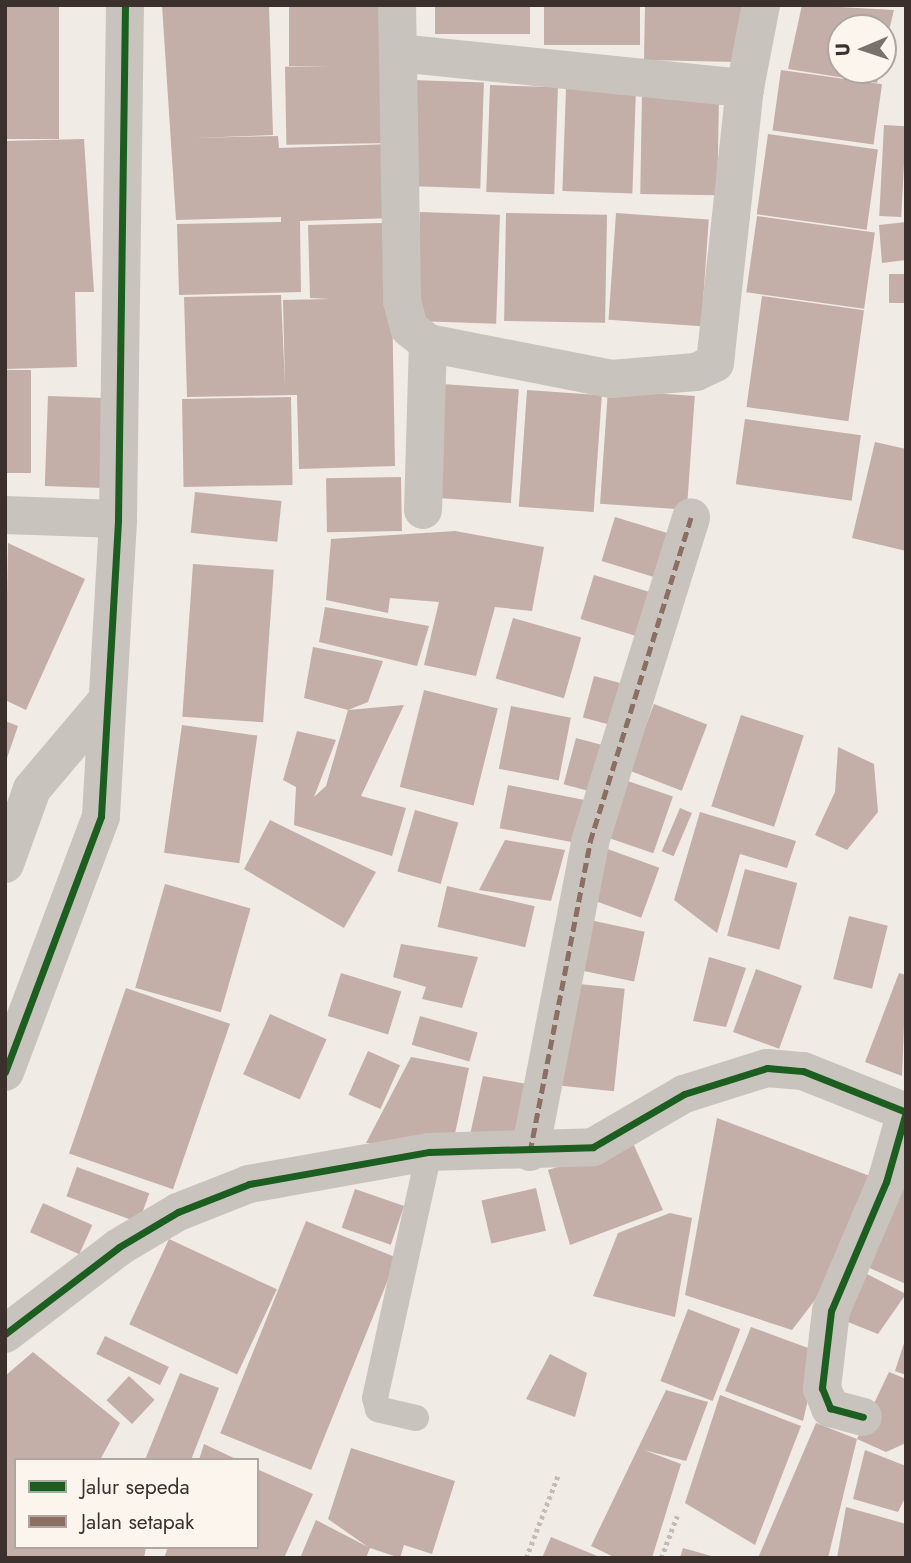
<!DOCTYPE html>
<html>
<head>
<meta charset="utf-8">
<style>
  body { margin:0 }
  #map { position:relative; width:911px; height:1563px; overflow:hidden; background:#f0ebe5; font-family:Jost,sans-serif }
  div>[style] { position:absolute }
  .building>* { inset:0; background:#c3afa7; transform-origin:0 0 }
  .path>* { height:4.5px; margin-top:-2.25px; transform-origin:0; background:repeating-linear-gradient(90deg,#c2bbb6 0 3.5px,transparent 0 7px) }
  .service>* { height:26px; margin:-13px; padding:0 13px; transform-origin:13px; border-radius:13px; background:#c9c3be }
  .minor>* { height:38px; margin:-19px; padding:0 19px; transform-origin:19px; border-radius:19px; background:#c9c3be }
  .quiet>* { height:5px; margin-top:-2.5px; transform-origin:0; background:repeating-linear-gradient(90deg,#8d6e63 0 10px,transparent 0 15px) }
  .cycleway>* { height:7px; margin:-3.5px; padding:0 3.5px; transform-origin:3.5px; border-radius:3.5px; background:#1b5e20 }
  span { translate:-50% -50%; white-space:nowrap; text-align:center; line-height:1.15; -webkit-text-stroke:6px #fbf5ee; paint-order:stroke }
  .frame { position:absolute; inset:0; border:7px solid #3b302b; pointer-events:none }
  .legend { position:absolute; left:14px; top:1458px; width:245px; height:91px; box-sizing:border-box; background:#fbf5ee; border:2px solid #aea6a0; margin:0; padding:9px 12px; list-style:none; font-size:21px; color:#3b302b }
  .legend li { display:flex; align-items:center; gap:14px; height:35px }
  .legend b { width:35px; border:2px solid #aea6a0 }
  .north { position:absolute; left:827px; top:14px; width:70px; height:70px; box-sizing:border-box; background:#fbf5ee; border:2px solid #aea6a0; border-radius:50%; rotate:268deg; font-size:19px; font-weight:700; line-height:28px; text-align:center; color:#3b302b }
  .north::after { content:''; display:block; margin:auto; width:24px; height:32px; background:#7a716c; clip-path:polygon(50% 0,100% 100%,50% 72%,0 100%) }
</style>
</head>
<body>
<div id="map">
  <div class="building">
    <i style="left:5px;top:5px;width:54px;height:134px"></i>
    <i style="clip-path:polygon(162px 5px,269px 5px,273px 135px,193px 138px,278px 136px,279px 148px,393px 144px,394px 218px,300px 221px,301px 292px,179px 295px,177px 224px,281px 222px,281px 217px,176px 220px)"></i>
    <i style="left:289px;top:5px;width:97px;height:61px"></i>
    <i style="left:435px;top:5px;width:95px;height:29px"></i>
    <i style="left:544px;top:5px;width:96px;height:40px"></i>
    <i style="clip-path:polygon(645px 5px,752px 5px,737px 62px,644px 60px)"></i>
    <i style="clip-path:polygon(802px 5px,894px 10px,884px 51px,883px 28px,841px 28px,841px 70px,880px 70px,877px 83px,788px 69px)"></i>
    <i style="left:390px;top:65px;width:78px;height:105px;rotate:89deg"></i>
    <i style="left:781px;top:70px;width:102px;height:61px;rotate:8deg"></i>
    <i style="left:412px;top:80px;width:72px;height:106px;rotate:2deg"></i>
    <i style="left:490px;top:85px;width:68px;height:107px;rotate:2deg"></i>
    <i style="left:566px;top:88px;width:70px;height:103px;rotate:2deg"></i>
    <i style="left:642px;top:94px;width:77px;height:100px;rotate:1deg"></i>
    <i style="left:884px;top:125px;width:22px;height:91px;rotate:3deg"></i>
    <i style="left:768px;top:134px;width:111px;height:81px;rotate:8deg"></i>
    <i style="clip-path:polygon(84px 139px,94px 292px,75px 292px,77px 367px,5px 369px,5px 141px)"></i>
    <i style="left:420px;top:212px;width:80px;height:109px;rotate:2deg"></i>
    <i style="left:506px;top:213px;width:101px;height:108px;rotate:1deg"></i>
    <i style="left:616px;top:213px;width:93px;height:107px;rotate:4deg"></i>
    <i style="left:757px;top:216px;width:119px;height:77px;rotate:8deg"></i>
    <i style="clip-path:polygon(906px 222px,906px 260px,882px 263px,879px 225px)"></i>
    <i style="clip-path:polygon(382px 223px,392px 297px,395px 466px,299px 469px,297px 395px,187px 397px,184px 297px,281px 295px,285px 386px,283px 300px,330px 299px,310px 298px,308px 225px)"></i>
    <i style="left:906px;top:274px;width:29px;height:17px;rotate:90deg"></i>
    <i style="left:762px;top:296px;width:103px;height:112px;rotate:8deg"></i>
    <i style="left:5px;top:370px;width:26px;height:103px"></i>
    <i style="left:442px;top:384px;width:77px;height:114px;rotate:4deg"></i>
    <i style="left:527px;top:390px;width:75px;height:117px;rotate:4deg"></i>
    <i style="left:608px;top:390px;width:87px;height:114px;rotate:4deg"></i>
    <i style="left:48px;top:396px;width:58px;height:90px;rotate:2deg"></i>
    <i style="left:291px;top:397px;width:88px;height:109px;rotate:89deg"></i>
    <i style="left:745px;top:419px;width:117px;height:66px;rotate:8deg"></i>
    <i style="clip-path:polygon(875px 442px,906px 449px,906px 551px,852px 538px)"></i>
    <i style="left:401px;top:477px;width:54px;height:75px;rotate:89deg"></i>
    <i style="left:195px;top:492px;width:87px;height:41px;rotate:6deg"></i>
    <i style="left:615px;top:517px;width:64px;height:46px;rotate:17deg"></i>
    <i style="clip-path:polygon(455px 531px,544px 547px,532px 611px,495px 607px,476px 676px,424px 665px,439px 602px,390px 598px,388px 613px,326px 600px,331px 539px)"></i>
    <i style="clip-path:polygon(8px 543px,85px 579px,26px 710px,5px 700px)"></i>
    <i style="left:193px;top:564px;width:81px;height:153px;rotate:4deg"></i>
    <i style="left:594px;top:575px;width:70px;height:46px;rotate:17deg"></i>
    <i style="clip-path:polygon(325px 607px,429px 626px,417px 666px,319px 642px)"></i>
    <i style="left:513px;top:618px;width:71px;height:63px;rotate:16deg"></i>
    <i style="clip-path:polygon(313px 647px,383px 661px,368px 702px,348px 710px,304px 698px)"></i>
    <i style="left:594px;top:676px;width:31px;height:43px;rotate:15deg"></i>
    <i style="left:424px;top:690px;width:76px;height:100px;rotate:14deg"></i>
    <i style="left:654px;top:704px;width:57px;height:71px;rotate:21deg"></i>
    <i style="clip-path:polygon(404px 705px,361px 796px,406px 808px,392px 856px,294px 825px,296px 787px,283px 780px,297px 731px,336px 740px,314px 797px,326px 786px,348px 710px)"></i>
    <i style="left:511px;top:706px;width:61px;height:64px;rotate:11deg"></i>
    <i style="left:741px;top:715px;width:66px;height:96px;rotate:18deg"></i>
    <i style="clip-path:polygon(5px 721px,18px 726px,6px 761px,5px 760px)"></i>
    <i style="left:182px;top:725px;width:76px;height:129px;rotate:8deg"></i>
    <i style="left:576px;top:738px;width:27px;height:48px;rotate:15deg"></i>
    <i style="clip-path:polygon(838px 747px,874px 764px,878px 812px,847px 850px,815px 835px,835px 792px)"></i>
    <i style="left:619px;top:778px;width:57px;height:60px;rotate:19deg"></i>
    <i style="left:508px;top:785px;width:82px;height:44px;rotate:11deg"></i>
    <i style="left:680px;top:808px;width:13px;height:47px;rotate:23deg"></i>
    <i style="left:415px;top:810px;width:45px;height:64px;rotate:16deg"></i>
    <i style="clip-path:polygon(700px 812px,796px 841px,787px 868px,740px 854px,717px 933px,674px 900px)"></i>
    <i style="clip-path:polygon(270px 820px,376px 872px,344px 928px,244px 869px)"></i>
    <i style="clip-path:polygon(505px 840px,565px 850px,551px 901px,479px 890px)"></i>
    <i style="left:602px;top:847px;width:61px;height:53px;rotate:20deg"></i>
    <i style="left:745px;top:869px;width:54px;height:69px;rotate:15deg"></i>
    <i style="left:165px;top:884px;width:89px;height:108px;rotate:16deg"></i>
    <i style="left:447px;top:886px;width:90px;height:42px;rotate:13deg"></i>
    <i style="left:849px;top:916px;width:40px;height:65px;rotate:14deg"></i>
    <i style="left:585px;top:919px;width:61px;height:51px;rotate:12deg"></i>
    <i style="clip-path:polygon(401px 944px,478px 957px,462px 1008px,422px 999px,426px 987px,393px 977px)"></i>
    <i style="clip-path:polygon(709px 957px,746px 968px,726px 1027px,693px 1021px)"></i>
    <i style="left:756px;top:969px;width:49px;height:67px;rotate:20deg"></i>
    <i style="left:341px;top:973px;width:63px;height:45px;rotate:17deg"></i>
    <i style="clip-path:polygon(899px 973px,906px 975px,902px 1076px,865px 1062px)"></i>
    <i style="left:570px;top:983px;width:55px;height:103px;rotate:6deg"></i>
    <i style="left:126px;top:988px;width:110px;height:175px;rotate:19deg"></i>
    <i style="left:270px;top:1014px;width:62px;height:66px;rotate:24deg"></i>
    <i style="left:420px;top:1016px;width:60px;height:30px;rotate:16deg"></i>
    <i style="left:368px;top:1051px;width:35px;height:48px;rotate:24deg"></i>
    <i style="clip-path:polygon(411px 1057px,469px 1068px,453px 1143px,366px 1143px)"></i>
    <i style="clip-path:polygon(483px 1076px,538px 1086px,523px 1140px,468px 1144px)"></i>
    <i style="clip-path:polygon(717px 1118px,875px 1178px,845px 1261px,792px 1330px,685px 1295px)"></i>
    <i style="clip-path:polygon(633px 1143px,663px 1210px,570px 1245px,548px 1170px)"></i>
    <i style="left:77px;top:1167px;width:77px;height:31px;rotate:20deg"></i>
    <i style="clip-path:polygon(896px 1186px,906px 1189px,906px 1284px,865px 1266px)"></i>
    <i style="left:536px;top:1188px;width:44px;height:56px;rotate:77deg"></i>
    <i style="left:355px;top:1189px;width:52px;height:41px;rotate:19deg"></i>
    <i style="left:43px;top:1203px;width:54px;height:32px;rotate:24deg"></i>
    <i style="clip-path:polygon(670px 1213px,692px 1218px,675px 1317px,593px 1296px,618px 1233px)"></i>
    <i style="left:306px;top:1221px;width:98px;height:229px;rotate:22deg"></i>
    <i style="left:169px;top:1239px;width:119px;height:94px;rotate:25deg"></i>
    <i style="clip-path:polygon(863px 1272px,906px 1294px,878px 1334px,843px 1320px)"></i>
    <i style="left:688px;top:1309px;width:56px;height:77px;rotate:21deg"></i>
    <i style="clip-path:polygon(751px 1327px,819px 1352px,803px 1421px,725px 1391px)"></i>
    <i style="left:105px;top:1336px;width:71px;height:20px;rotate:26deg"></i>
    <i style="clip-path:polygon(905px 1340px,906px 1340px,906px 1375px,895px 1371px)"></i>
    <i style="clip-path:polygon(33px 1352px,120px 1423px,100px 1460px,16px 1460px,16px 1547px,146px 1547px,144px 1558px,5px 1558px,5px 1376px)"></i>
    <i style="clip-path:polygon(550px 1354px,587px 1373px,575px 1417px,526px 1399px)"></i>
    <i style="clip-path:polygon(889px 1372px,906px 1379px,906px 1443px,886px 1452px,857px 1439px)"></i>
    <i style="clip-path:polygon(180px 1373px,219px 1388px,191px 1460px,145px 1460px)"></i>
    <i style="left:129px;top:1376px;width:35px;height:33px;rotate:43deg"></i>
    <i style="clip-path:polygon(666px 1390px,708px 1402px,686px 1461px,644px 1450px,681px 1464px,652px 1558px,616px 1558px,591px 1546px)"></i>
    <i style="clip-path:polygon(720px 1395px,801px 1426px,755px 1545px,685px 1503px)"></i>
    <i style="clip-path:polygon(816px 1423px,857px 1439px,828px 1558px,758px 1558px)"></i>
    <i style="clip-path:polygon(204px 1444px,238px 1460px,199px 1460px)"></i>
    <i style="clip-path:polygon(351px 1448px,455px 1481px,432px 1554px,404px 1545px,400px 1558px,370px 1548px,366px 1558px,300px 1558px,316px 1520px,368px 1547px,328px 1519px)"></i>
    <i style="clip-path:polygon(865px 1450px,906px 1466px,906px 1496px,898px 1512px,853px 1499px)"></i>
    <i style="clip-path:polygon(257px 1469px,313px 1494px,284px 1558px,164px 1558px,168px 1547px,257px 1547px)"></i>
    <i style="clip-path:polygon(846px 1507px,906px 1524px,905px 1558px,837px 1558px)"></i>
    <i style="clip-path:polygon(551px 1537px,602px 1558px,542px 1558px)"></i>
    <i style="clip-path:polygon(683px 1548px,715px 1557px,715px 1558px,680px 1558px)"></i>
  </div>
  <div class="path">
    <i style="left:526px;top:1558px;width:89px;rotate:-68.9deg"></i>
    <i style="left:661px;top:1558px;width:45px;rotate:-69.1deg"></i>
  </div>
  <div class="service">
    <i style="left:416px;top:1418px;width:39px;rotate:-167deg"></i>
    <i style="left:378px;top:1409px;width:11px;rotate:-105deg"></i>
    <i style="left:375px;top:1398px;width:252px;rotate:-77.6deg"></i>
  </div>
  <div class="minor">
    <i style="left:397px;top:5px;width:296px;rotate:89deg"></i>
    <i style="left:402px;top:301px;width:28px;rotate:75deg"></i>
    <i style="left:409px;top:328px;width:24px;rotate:38deg"></i>
    <i style="left:428px;top:343px;width:187px;rotate:11.1deg"></i>
    <i style="left:611px;top:379px;width:85px;rotate:-4.7deg"></i>
    <i style="left:696px;top:372px;width:21px;rotate:-25deg"></i>
    <i style="left:715px;top:363px;width:277px;rotate:-83.8deg"></i>
    <i style="left:745px;top:88px;width:85px;rotate:-79.1deg"></i>
    <i style="left:398px;top:53px;width:349px;rotate:5.8deg"></i>
    <i style="left:423px;top:510px;width:167px;rotate:-88.3deg"></i>
    <i style="left:5px;top:515px;width:113px;rotate:2deg"></i>
    <i style="left:5px;top:864px;width:80px;rotate:-70.2deg"></i>
    <i style="left:32px;top:789px;width:110px;rotate:-49.8deg"></i>
    <i style="left:5px;top:1072px;width:273px;rotate:-69.4deg"></i>
    <i style="left:101px;top:816px;width:297px;rotate:-86.7deg"></i>
    <i style="left:118px;top:519px;width:514px;rotate:-89.22deg"></i>
    <i style="left:530px;top:1152px;width:316px;rotate:-79deg"></i>
    <i style="left:590px;top:842px;width:340px;rotate:-72.7deg"></i>
    <i style="left:5px;top:1334px;width:143px;rotate:-37.3deg"></i>
    <i style="left:119px;top:1247px;width:69px;rotate:-30.7deg"></i>
    <i style="left:178px;top:1212px;width:76px;rotate:-21.5deg"></i>
    <i style="left:249px;top:1184px;width:183px;rotate:-10.1deg"></i>
    <i style="left:429px;top:1152px;width:164px;rotate:-1.7deg"></i>
    <i style="left:593px;top:1147px;width:105px;rotate:-30.2deg"></i>
    <i style="left:684px;top:1094px;width:87px;rotate:-17.4deg"></i>
    <i style="left:767px;top:1068px;width:36px;rotate:5deg"></i>
    <i style="left:803px;top:1071px;width:111px;rotate:21.7deg"></i>
    <i style="left:906px;top:1112px;width:73px;rotate:105.9deg"></i>
    <i style="left:886px;top:1182px;width:140px;rotate:113.1deg"></i>
    <i style="left:831px;top:1311px;width:78px;rotate:96.7deg"></i>
    <i style="left:822px;top:1388px;width:22px;rotate:68deg"></i>
    <i style="left:830px;top:1408px;width:34px;rotate:15deg"></i>
  </div>
  <div class="quiet">
    <i style="left:530px;top:1152px;width:316px;rotate:-79deg"></i>
    <i style="left:590px;top:842px;width:340px;rotate:-72.7deg"></i>
  </div>
  <div class="cycleway">
    <i style="left:5px;top:1072px;width:273px;rotate:-69.4deg"></i>
    <i style="left:101px;top:816px;width:297px;rotate:-86.7deg"></i>
    <i style="left:118px;top:519px;width:514px;rotate:-89.22deg"></i>
    <i style="left:5px;top:1334px;width:143px;rotate:-37.3deg"></i>
    <i style="left:119px;top:1247px;width:69px;rotate:-30.7deg"></i>
    <i style="left:178px;top:1212px;width:76px;rotate:-21.5deg"></i>
    <i style="left:249px;top:1184px;width:183px;rotate:-10.1deg"></i>
    <i style="left:429px;top:1152px;width:164px;rotate:-1.7deg"></i>
    <i style="left:593px;top:1147px;width:105px;rotate:-30.2deg"></i>
    <i style="left:684px;top:1094px;width:87px;rotate:-17.4deg"></i>
    <i style="left:767px;top:1068px;width:36px;rotate:5deg"></i>
    <i style="left:803px;top:1071px;width:111px;rotate:21.7deg"></i>
    <i style="left:906px;top:1112px;width:73px;rotate:105.9deg"></i>
    <i style="left:886px;top:1182px;width:140px;rotate:113.1deg"></i>
    <i style="left:831px;top:1311px;width:78px;rotate:96.7deg"></i>
    <i style="left:822px;top:1388px;width:22px;rotate:68deg"></i>
    <i style="left:830px;top:1408px;width:34px;rotate:15deg"></i>
  </div>
  <div class="frame"></div>
  <ul class="legend">
  <li><b style="height:9px;background:#1b5e20"></b>Jalur sepeda</li>
  <li><b style="height:9px;background:#8d6e63"></b>Jalan setapak</li>
  </ul>
  <div class="north">U</div>
</div>
</body>
</html>
